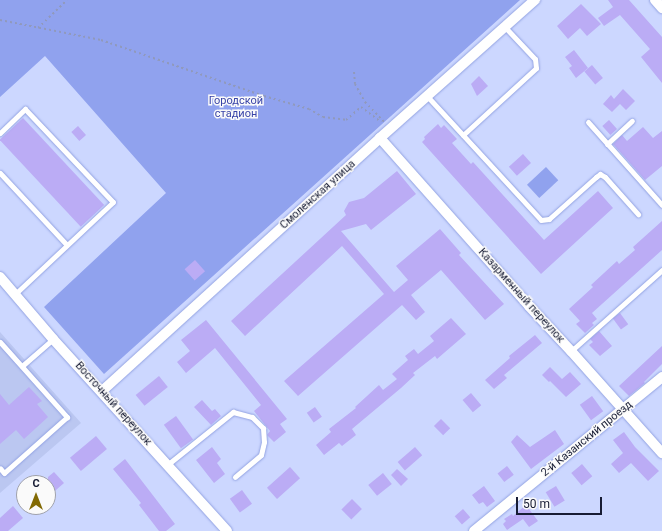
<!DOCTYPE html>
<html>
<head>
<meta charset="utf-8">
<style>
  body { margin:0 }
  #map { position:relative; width:662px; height:531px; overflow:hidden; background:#ccd7ff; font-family:Roboto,sans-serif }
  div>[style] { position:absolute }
  .built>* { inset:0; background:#bbc7f1 }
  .green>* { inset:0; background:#90a2ee; transform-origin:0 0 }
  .building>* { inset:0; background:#bbacf5; transform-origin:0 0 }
  .path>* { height:2px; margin-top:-1px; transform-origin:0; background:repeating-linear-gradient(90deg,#9099bc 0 2px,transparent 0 5px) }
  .roads { filter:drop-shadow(0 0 1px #93a3e2) drop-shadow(0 0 1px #93a3e2) }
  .service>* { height:5px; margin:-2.5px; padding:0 2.5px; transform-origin:2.5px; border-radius:2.5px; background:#fff }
  .minor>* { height:10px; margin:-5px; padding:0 5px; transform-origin:5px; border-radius:5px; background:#fff }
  span { translate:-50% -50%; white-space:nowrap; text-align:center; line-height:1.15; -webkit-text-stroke:3px #fafafa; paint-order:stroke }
  .park-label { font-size:11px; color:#3944a8 }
  .street-label { font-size:11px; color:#171c34 }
  .north { position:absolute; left:16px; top:475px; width:40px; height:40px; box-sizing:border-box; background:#fafafa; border:1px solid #9fa1ab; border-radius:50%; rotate:0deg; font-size:11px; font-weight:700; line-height:16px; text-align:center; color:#171c34 }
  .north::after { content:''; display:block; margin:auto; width:14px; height:18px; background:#826a04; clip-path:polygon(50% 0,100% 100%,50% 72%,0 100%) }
  .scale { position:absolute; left:516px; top:497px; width:86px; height:18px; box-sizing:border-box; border:2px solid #171c34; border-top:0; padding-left:5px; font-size:12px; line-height:14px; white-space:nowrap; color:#171c34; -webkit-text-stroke:3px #fafafa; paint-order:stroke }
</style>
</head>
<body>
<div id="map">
  <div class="built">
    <i style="clip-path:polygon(0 332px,81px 423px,0 493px)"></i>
  </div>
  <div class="green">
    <i style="clip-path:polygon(0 0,520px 0,104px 374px,44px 307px,166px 193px,45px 56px,0 97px)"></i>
    <i style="left:546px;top:167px;width:18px;height:26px;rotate:47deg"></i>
  </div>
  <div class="building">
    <i style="clip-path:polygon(608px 0,629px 0,662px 37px,662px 83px,641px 57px,650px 49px,620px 15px,604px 26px,598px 18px,613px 7px)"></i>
    <i style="clip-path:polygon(581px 4px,601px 24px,587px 36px,580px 28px,568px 39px,557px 26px)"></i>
    <i style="clip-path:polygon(574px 50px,588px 68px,576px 78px,569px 68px,572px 66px,565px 57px)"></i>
    <i style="left:592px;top:65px;width:17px;height:10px;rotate:50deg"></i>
    <i style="clip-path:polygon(479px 76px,488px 86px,477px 96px,471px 84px)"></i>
    <i style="clip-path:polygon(623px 89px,635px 101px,626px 110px,620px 104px,612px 112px,603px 104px,611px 95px,614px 99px)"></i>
    <i style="left:23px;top:118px;width:119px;height:32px;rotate:47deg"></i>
    <i style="left:609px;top:120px;width:12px;height:9px;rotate:48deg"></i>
    <i style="clip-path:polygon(438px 124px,441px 128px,444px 125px,457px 139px,452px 143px,471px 164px,473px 162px,544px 240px,598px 191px,613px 208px,541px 274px,422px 142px,425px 139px,424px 137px)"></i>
    <i style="left:78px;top:126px;width:12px;height:9px;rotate:48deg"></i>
    <i style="clip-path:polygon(643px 127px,653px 138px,662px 131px,662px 166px,645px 180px,613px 144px,622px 135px,627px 141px)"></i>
    <i style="left:523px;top:154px;width:12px;height:19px;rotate:48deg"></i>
    <i style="clip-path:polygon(397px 171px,416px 194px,371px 230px,366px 224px,341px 231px,394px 292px,408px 280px,396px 266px,440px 229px,461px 253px,459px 255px,504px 304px,485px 320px,441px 270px,411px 295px,425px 312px,416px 320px,402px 305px,298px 396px,284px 381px,384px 294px,342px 246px,245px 336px,231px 321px,346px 215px,344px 211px,349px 202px,364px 198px)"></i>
    <i style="clip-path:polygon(662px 221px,662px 250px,592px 313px,597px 319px,592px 323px,594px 325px,585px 333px,576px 324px,580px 321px,569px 309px,593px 287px,591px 285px,617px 261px,619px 264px,635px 250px,633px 247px)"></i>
    <i style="left:195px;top:260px;width:15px;height:14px;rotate:48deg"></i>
    <i style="left:620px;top:313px;width:14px;height:9px;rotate:54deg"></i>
    <i style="clip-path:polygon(451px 318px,466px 334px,437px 359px,435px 356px,413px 373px,415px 375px,401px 388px,352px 429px,356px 435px,342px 446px,339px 443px,324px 455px,316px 445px,331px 432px,329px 429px,356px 408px,355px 407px,379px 385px,383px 390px,397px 379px,392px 374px,408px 360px,405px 356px,414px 349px,418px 354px,434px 341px,430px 336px)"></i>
    <i style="clip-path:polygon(206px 320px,287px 419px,280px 424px,286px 432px,274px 442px,267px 435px,270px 431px,254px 411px,261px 405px,215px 348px,186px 373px,177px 362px,190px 351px,181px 340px)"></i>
    <i style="clip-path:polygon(599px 331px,612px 346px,600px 356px,589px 345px,593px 342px,590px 339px)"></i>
    <i style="clip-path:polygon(535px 335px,542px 343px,504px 375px,507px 378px,494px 389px,485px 380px,510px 358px,509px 356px)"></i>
    <i style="clip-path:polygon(662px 346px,662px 364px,644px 382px,645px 383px,629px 396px,619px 386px)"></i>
    <i style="clip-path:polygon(550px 367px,562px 379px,570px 372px,581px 384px,566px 397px,550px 381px,549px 382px,542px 375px)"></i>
    <i style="left:159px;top:376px;width:14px;height:30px;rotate:51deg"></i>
    <i style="clip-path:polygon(29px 387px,42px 401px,37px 404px,48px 417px,24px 439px,16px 430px,0 444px,0 394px,9px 405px)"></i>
    <i style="left:471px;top:393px;width:16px;height:11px;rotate:50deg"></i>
    <i style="left:592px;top:396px;width:19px;height:15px;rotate:54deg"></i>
    <i style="clip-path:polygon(202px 400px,212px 411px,215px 409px,221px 416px,211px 425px,194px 407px)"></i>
    <i style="left:315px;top:407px;width:12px;height:10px;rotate:55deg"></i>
    <i style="left:176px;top:416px;width:29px;height:15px;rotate:54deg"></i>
    <i style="left:441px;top:419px;width:13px;height:10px;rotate:45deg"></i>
    <i style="clip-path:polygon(555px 430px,564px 444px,531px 469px,511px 442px,517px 435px,530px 447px)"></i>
    <i style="clip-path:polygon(624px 432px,635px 447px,659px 471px,648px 481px,631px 463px,619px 473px,611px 464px,623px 453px,613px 440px)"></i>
    <i style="left:96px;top:436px;width:17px;height:34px;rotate:50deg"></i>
    <i style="clip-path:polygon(212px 447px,221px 459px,217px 463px,225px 474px,214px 483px,196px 460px)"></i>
    <i style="left:415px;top:447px;width:11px;height:23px;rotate:49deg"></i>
    <i style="clip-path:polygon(125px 459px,175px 524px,166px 531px,159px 531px,139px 505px,141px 503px,113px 469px)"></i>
    <i style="left:582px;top:464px;width:16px;height:14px;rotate:50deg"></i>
    <i style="left:507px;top:466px;width:11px;height:12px;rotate:52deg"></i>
    <i style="left:290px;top:467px;width:15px;height:31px;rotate:48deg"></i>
    <i style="clip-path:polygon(397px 469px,408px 479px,401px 486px,391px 475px)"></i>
    <i style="clip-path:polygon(54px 472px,64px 483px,48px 497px,48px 477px)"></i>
    <i style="left:383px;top:473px;width:14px;height:19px;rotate:51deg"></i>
    <i style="clip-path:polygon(484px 486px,495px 501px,487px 507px,483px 502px,479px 504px,472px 495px)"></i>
    <i style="left:556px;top:486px;width:17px;height:12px;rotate:59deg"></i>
    <i style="left:242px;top:490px;width:17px;height:15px;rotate:54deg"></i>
    <i style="left:352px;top:499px;width:14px;height:15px;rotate:45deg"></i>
    <i style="clip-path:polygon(526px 505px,538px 521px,529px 527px,523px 519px,507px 530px,503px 524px,506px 521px,504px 519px,512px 514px,513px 516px)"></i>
    <i style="clip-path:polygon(13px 506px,23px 518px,8px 531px,0 531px,0 518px)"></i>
    <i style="left:463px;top:509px;width:11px;height:11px;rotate:49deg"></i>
  </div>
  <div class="path">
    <i style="left:0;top:20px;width:103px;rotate:11.2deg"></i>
    <i style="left:101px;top:40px;width:172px;rotate:19deg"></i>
    <i style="left:264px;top:96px;width:47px;rotate:16.1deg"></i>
    <i style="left:309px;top:109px;width:16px;rotate:30deg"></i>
    <i style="left:323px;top:117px;width:23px;rotate:7deg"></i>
    <i style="left:346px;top:120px;width:20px;rotate:-41deg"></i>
    <i style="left:361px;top:107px;width:25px;rotate:37deg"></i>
    <i style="left:38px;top:28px;width:40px;rotate:-44deg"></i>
    <i style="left:354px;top:72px;width:12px;rotate:85deg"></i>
    <i style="left:355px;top:84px;width:21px;rotate:61deg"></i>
    <i style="left:365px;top:102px;width:28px;rotate:46deg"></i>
  </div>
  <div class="roads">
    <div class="service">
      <i style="left:427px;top:96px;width:168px;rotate:47.4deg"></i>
      <i style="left:541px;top:220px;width:8px;rotate:-7deg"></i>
      <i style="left:549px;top:219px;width:63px;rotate:-41.8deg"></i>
      <i style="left:596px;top:177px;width:5px;rotate:-37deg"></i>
      <i style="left:600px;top:174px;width:6px;rotate:31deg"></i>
      <i style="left:605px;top:177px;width:50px;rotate:48.3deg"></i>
      <i style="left:588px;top:122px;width:111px;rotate:48.3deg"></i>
      <i style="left:0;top:133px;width:35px;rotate:-44deg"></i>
      <i style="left:25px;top:109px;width:128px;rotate:46.6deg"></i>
      <i style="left:113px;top:202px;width:134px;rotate:136.8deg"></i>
      <i style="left:463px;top:135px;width:99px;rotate:-42.5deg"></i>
      <i style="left:536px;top:68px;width:9px;rotate:-96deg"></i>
      <i style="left:535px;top:59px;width:44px;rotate:-133.2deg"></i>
      <i style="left:607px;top:144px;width:34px;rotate:-43deg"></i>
      <i style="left:0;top:173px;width:98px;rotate:47.1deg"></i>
      <i style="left:0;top:342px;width:101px;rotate:48.2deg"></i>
      <i style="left:67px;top:417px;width:84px;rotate:138.4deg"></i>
      <i style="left:4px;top:473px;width:6px;rotate:-129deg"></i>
      <i style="left:571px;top:351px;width:122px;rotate:-41.7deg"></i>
      <i style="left:22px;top:366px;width:41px;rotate:-41.1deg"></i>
      <i style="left:167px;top:465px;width:85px;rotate:-38.8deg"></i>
      <i style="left:233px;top:412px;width:20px;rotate:15deg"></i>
      <i style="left:252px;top:417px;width:16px;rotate:45deg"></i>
      <i style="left:263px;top:428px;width:14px;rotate:86deg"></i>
      <i style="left:264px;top:442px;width:13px;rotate:103deg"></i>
      <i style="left:261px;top:455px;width:34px;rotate:140deg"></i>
    </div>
    <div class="minor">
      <i style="left:655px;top:0;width:11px;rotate:49deg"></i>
      <i style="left:380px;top:138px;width:225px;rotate:48.4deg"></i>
      <i style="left:529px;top:306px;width:62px;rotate:47deg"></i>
      <i style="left:571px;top:351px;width:137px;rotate:48.3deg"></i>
      <i style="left:0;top:277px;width:82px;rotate:49.5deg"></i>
      <i style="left:53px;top:339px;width:259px;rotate:47.8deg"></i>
      <i style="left:102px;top:391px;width:376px;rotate:-42.3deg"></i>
      <i style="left:380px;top:138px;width:208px;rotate:-41.7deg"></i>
      <i style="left:474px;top:531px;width:243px;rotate:-39.3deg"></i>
    </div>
  </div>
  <div class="park-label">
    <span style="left:236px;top:108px">Городской<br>стадион</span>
  </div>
  <div class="street-label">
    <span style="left:318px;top:195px;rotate:-42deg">Смоленская улица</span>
    <span style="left:521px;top:296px;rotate:48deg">Казарменный переулок</span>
    <span style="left:113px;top:404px;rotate:48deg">Восточный переулок</span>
    <span style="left:587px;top:439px;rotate:-39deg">2-й Казанский проезд</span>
  </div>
  <div class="north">С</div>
  <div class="scale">50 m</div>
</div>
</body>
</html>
